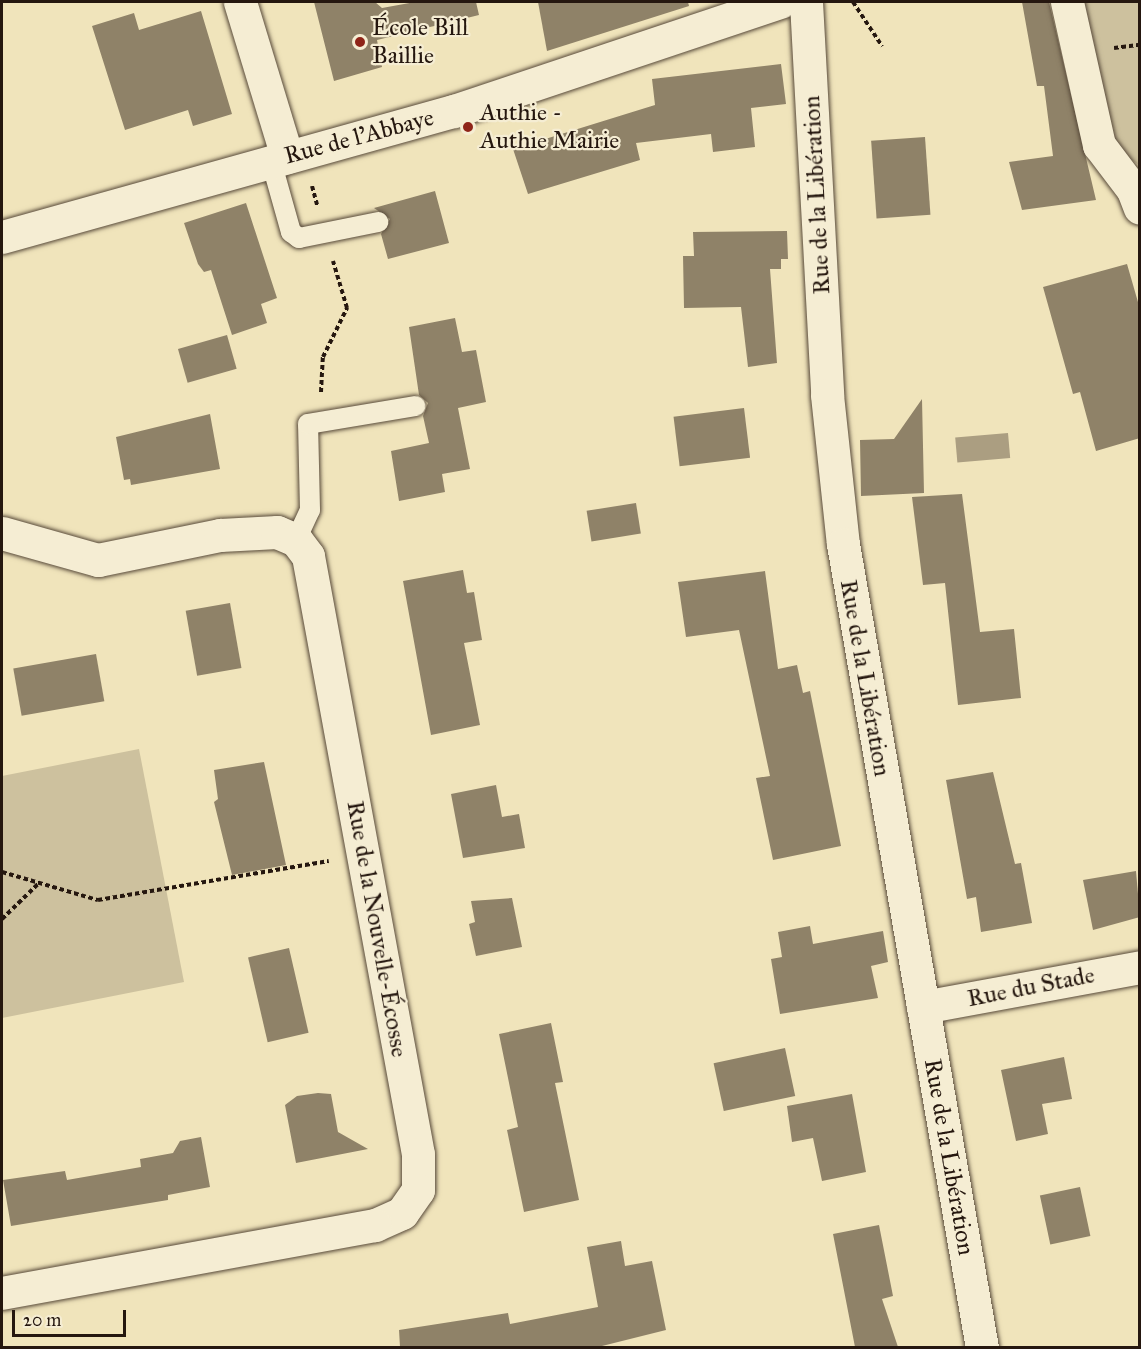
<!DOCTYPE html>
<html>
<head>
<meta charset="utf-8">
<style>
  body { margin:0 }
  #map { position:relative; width:1141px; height:1349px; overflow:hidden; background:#f0e4bb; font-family:"IM FELL Great Primer",serif }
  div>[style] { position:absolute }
  .green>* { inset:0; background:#cdc19e }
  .water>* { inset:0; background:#ab9e81; transform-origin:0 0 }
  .building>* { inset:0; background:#8f8268; transform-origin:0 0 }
  .path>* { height:4px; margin-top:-2px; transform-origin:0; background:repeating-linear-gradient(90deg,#25170f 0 4.5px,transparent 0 7.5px) }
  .roads { filter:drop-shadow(0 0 2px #584a3a) drop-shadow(0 0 2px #584a3a) }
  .service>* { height:20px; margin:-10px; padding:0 10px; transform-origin:10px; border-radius:10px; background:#f5edd3 }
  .minor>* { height:33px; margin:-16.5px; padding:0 16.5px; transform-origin:16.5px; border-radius:16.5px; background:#f5edd3 }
  .tertiary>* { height:33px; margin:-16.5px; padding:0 16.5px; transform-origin:16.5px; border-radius:16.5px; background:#f5edd3 }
  .dots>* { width:16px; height:16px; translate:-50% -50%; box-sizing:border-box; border:3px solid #f5edd3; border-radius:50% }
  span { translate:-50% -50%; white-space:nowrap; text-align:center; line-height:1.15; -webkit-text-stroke:4.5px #f5edd3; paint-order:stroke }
  .poi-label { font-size:24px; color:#25170f }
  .left { translate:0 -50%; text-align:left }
  .street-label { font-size:24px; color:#25170f }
  .frame { position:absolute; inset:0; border:3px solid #25170f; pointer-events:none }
  .scale { position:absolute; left:12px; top:1310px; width:114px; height:27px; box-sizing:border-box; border:3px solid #25170f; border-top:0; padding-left:8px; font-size:18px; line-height:21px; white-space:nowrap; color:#25170f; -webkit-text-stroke:4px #f5edd3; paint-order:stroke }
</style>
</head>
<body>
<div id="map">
  <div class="green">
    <i style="clip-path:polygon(1079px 2px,1139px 2px,1139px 165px,1119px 151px,1102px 126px)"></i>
    <i style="clip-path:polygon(139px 749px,184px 982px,2px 1018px,2px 776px)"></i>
  </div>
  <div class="water">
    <i style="left:1008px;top:433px;width:25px;height:53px;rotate:85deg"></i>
  </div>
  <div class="building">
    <i style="clip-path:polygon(314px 2px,375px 2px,382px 8px,415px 2px,476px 2px,479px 15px,377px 40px,382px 67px,334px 81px)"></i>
    <i style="clip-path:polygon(538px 2px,688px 2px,689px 6px,547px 51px)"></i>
    <i style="clip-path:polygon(1022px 2px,1049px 2px,1096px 200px,1022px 210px,1009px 162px,1053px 156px,1044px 86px,1037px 86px)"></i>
    <i style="clip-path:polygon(201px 11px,232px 114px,193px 126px,188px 110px,125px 130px,92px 26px,134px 13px,139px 30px)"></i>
    <i style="clip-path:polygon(781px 64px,786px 104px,751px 108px,755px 147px,713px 152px,711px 134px,636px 143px,640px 160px,528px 194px,513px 149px,655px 105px,652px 79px)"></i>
    <i style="left:925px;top:137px;width:78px;height:54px;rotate:86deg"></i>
    <i style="clip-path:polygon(435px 191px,449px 243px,388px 259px,381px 234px,390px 219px,374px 208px)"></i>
    <i style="clip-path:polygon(246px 203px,277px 298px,261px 304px,267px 323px,232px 335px,211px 270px,204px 272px,198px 264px,184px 223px)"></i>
    <i style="clip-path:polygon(787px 231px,788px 259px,781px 259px,781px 269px,770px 269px,777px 363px,748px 367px,741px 307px,684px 308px,683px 256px,694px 256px,693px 232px)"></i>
    <i style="clip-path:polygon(1127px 264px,1140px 309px,1140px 438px,1096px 451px,1080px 392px,1073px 394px,1043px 287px)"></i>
    <i style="clip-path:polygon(455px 318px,462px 352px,476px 350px,486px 402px,458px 408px,470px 469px,442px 474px,445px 492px,399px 501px,391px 451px,429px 443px,423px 416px,428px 403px,419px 395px,409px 327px)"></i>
    <i style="left:227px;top:335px;width:35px;height:51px;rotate:74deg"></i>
    <i style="clip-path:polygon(922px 399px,924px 493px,861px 496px,860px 440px,894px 439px)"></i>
    <i style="left:744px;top:408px;width:50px;height:71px;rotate:83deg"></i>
    <i style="clip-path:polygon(210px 414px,220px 469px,131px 485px,130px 479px,124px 480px,116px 437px)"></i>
    <i style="clip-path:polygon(962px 494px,980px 632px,1014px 629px,1021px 698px,958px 705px,945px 583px,923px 585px,912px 497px)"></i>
    <i style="left:636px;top:503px;width:31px;height:50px;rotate:81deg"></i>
    <i style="clip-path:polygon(463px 570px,467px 593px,474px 592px,482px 640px,464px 643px,480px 725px,431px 735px,403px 581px)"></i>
    <i style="clip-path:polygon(765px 571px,778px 669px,797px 665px,803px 693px,810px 691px,841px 846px,773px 860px,756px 778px,770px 776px,739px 630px,686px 637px,678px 582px)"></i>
    <i style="left:230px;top:603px;width:66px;height:45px;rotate:80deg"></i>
    <i style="left:96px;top:654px;width:48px;height:84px;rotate:80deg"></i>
    <i style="clip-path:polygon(264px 762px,286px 865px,232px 875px,214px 802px,218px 799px,214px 770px)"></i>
    <i style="clip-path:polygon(993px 772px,1015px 864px,1021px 863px,1032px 923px,981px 932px,976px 897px,967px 899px,946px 780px)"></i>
    <i style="clip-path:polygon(496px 785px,502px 817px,519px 814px,525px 848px,463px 858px,451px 794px)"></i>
    <i style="clip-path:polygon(1136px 871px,1140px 917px,1093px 930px,1083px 880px)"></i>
    <i style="clip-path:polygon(512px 898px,522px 947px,476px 956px,469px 924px,475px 922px,471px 901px)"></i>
    <i style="clip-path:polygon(810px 926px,813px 944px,883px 931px,888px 962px,871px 966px,878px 998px,780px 1014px,771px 959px,782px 957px,778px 932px)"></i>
    <i style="left:289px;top:948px;width:87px;height:42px;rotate:77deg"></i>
    <i style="clip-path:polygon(551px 1023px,563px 1082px,555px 1083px,579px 1200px,524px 1212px,507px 1130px,518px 1127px,499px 1034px)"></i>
    <i style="left:785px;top:1048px;width:49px;height:73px;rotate:78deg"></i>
    <i style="clip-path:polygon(1064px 1057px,1072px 1099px,1042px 1104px,1048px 1134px,1016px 1141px,1001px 1070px)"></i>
    <i style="clip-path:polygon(318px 1093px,331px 1094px,338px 1132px,368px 1149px,296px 1163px,285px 1105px,297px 1096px)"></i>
    <i style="clip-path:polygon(852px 1094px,866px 1172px,822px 1181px,813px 1138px,792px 1142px,787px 1106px)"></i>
    <i style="clip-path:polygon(201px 1137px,210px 1187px,168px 1195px,168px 1200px,11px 1226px,3px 1180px,65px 1171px,67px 1180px,141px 1167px,140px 1159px,173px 1153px,180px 1141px)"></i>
    <i style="left:1080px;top:1187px;width:50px;height:41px;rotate:78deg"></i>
    <i style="clip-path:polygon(879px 1225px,893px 1296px,882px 1299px,898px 1347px,855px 1347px,833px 1234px)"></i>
    <i style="clip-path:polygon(621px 1241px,625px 1266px,652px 1261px,666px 1330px,598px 1347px,400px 1347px,399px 1330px,508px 1313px,510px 1324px,598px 1307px,587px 1247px)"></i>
  </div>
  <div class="path">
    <i style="left:853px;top:2px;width:53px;rotate:56.6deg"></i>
    <i style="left:1114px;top:48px;width:26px;rotate:-7deg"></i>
    <i style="left:312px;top:186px;width:20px;rotate:75deg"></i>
    <i style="left:321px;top:392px;width:35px;rotate:-87deg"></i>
    <i style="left:323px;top:357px;width:55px;rotate:-63.9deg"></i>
    <i style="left:347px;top:308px;width:49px;rotate:-106.6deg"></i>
    <i style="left:2px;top:872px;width:100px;rotate:16.3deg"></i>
    <i style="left:98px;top:900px;width:234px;rotate:-9.6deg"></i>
    <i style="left:2px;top:919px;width:52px;rotate:-44.2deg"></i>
  </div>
  <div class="roads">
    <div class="service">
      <i style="left:271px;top:161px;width:74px;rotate:74.3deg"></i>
      <i style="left:291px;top:232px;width:10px;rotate:37deg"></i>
      <i style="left:299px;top:238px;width:81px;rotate:-11.4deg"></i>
      <i style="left:296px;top:540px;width:33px;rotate:-65deg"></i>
      <i style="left:310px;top:510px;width:86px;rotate:-91.3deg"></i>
      <i style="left:308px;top:424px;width:109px;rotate:-9.5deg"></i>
    </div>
    <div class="minor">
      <i style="left:240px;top:2px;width:162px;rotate:73.1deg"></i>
      <i style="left:1067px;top:2px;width:147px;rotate:77.4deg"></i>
      <i style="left:1099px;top:145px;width:56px;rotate:52.9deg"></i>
      <i style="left:1133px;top:190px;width:19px;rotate:69deg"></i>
      <i style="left:2px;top:533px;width:100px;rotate:15.7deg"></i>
      <i style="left:98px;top:560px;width:125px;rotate:-11.6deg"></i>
      <i style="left:220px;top:535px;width:57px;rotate:-3deg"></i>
      <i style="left:277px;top:532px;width:21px;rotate:23deg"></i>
      <i style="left:296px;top:540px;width:20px;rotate:53deg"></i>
      <i style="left:308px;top:556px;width:608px;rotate:79.58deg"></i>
      <i style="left:418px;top:1154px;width:36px;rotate:90deg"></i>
      <i style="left:418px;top:1190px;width:28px;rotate:125deg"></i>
      <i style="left:402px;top:1213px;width:30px;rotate:156deg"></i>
      <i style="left:375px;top:1225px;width:379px;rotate:169.7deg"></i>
      <i style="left:923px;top:1007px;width:221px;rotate:-10.4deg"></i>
    </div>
    <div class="tertiary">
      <i style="left:806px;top:2px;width:394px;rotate:86.9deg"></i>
      <i style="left:827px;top:395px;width:150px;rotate:83.9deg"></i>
      <i style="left:843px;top:544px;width:816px;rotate:80.19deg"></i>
      <i style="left:2px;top:237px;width:469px;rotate:-15.6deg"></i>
      <i style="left:454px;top:111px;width:344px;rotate:-18.5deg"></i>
    </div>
  </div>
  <div class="dots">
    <i style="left:360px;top:42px;background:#8f2418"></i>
    <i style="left:468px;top:127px;background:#8f2418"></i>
  </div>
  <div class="poi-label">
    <span class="left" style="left:372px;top:42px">École Bill<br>Baillie</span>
    <span class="left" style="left:480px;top:127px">Authie -<br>Authie Mairie</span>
  </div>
  <div class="street-label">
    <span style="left:359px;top:137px;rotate:-15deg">Rue de l'Abbaye</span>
    <span style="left:817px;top:195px;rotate:-93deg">Rue de la Libération</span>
    <span style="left:865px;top:678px;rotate:80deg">Rue de la Libération</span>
    <span style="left:377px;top:929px;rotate:80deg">Rue de la Nouvelle-Écosse</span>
    <span style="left:1031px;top:987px;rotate:-11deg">Rue du Stade</span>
    <span style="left:949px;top:1157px;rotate:80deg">Rue de la Libération</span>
  </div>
  <div class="frame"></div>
  <div class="scale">20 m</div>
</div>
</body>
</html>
